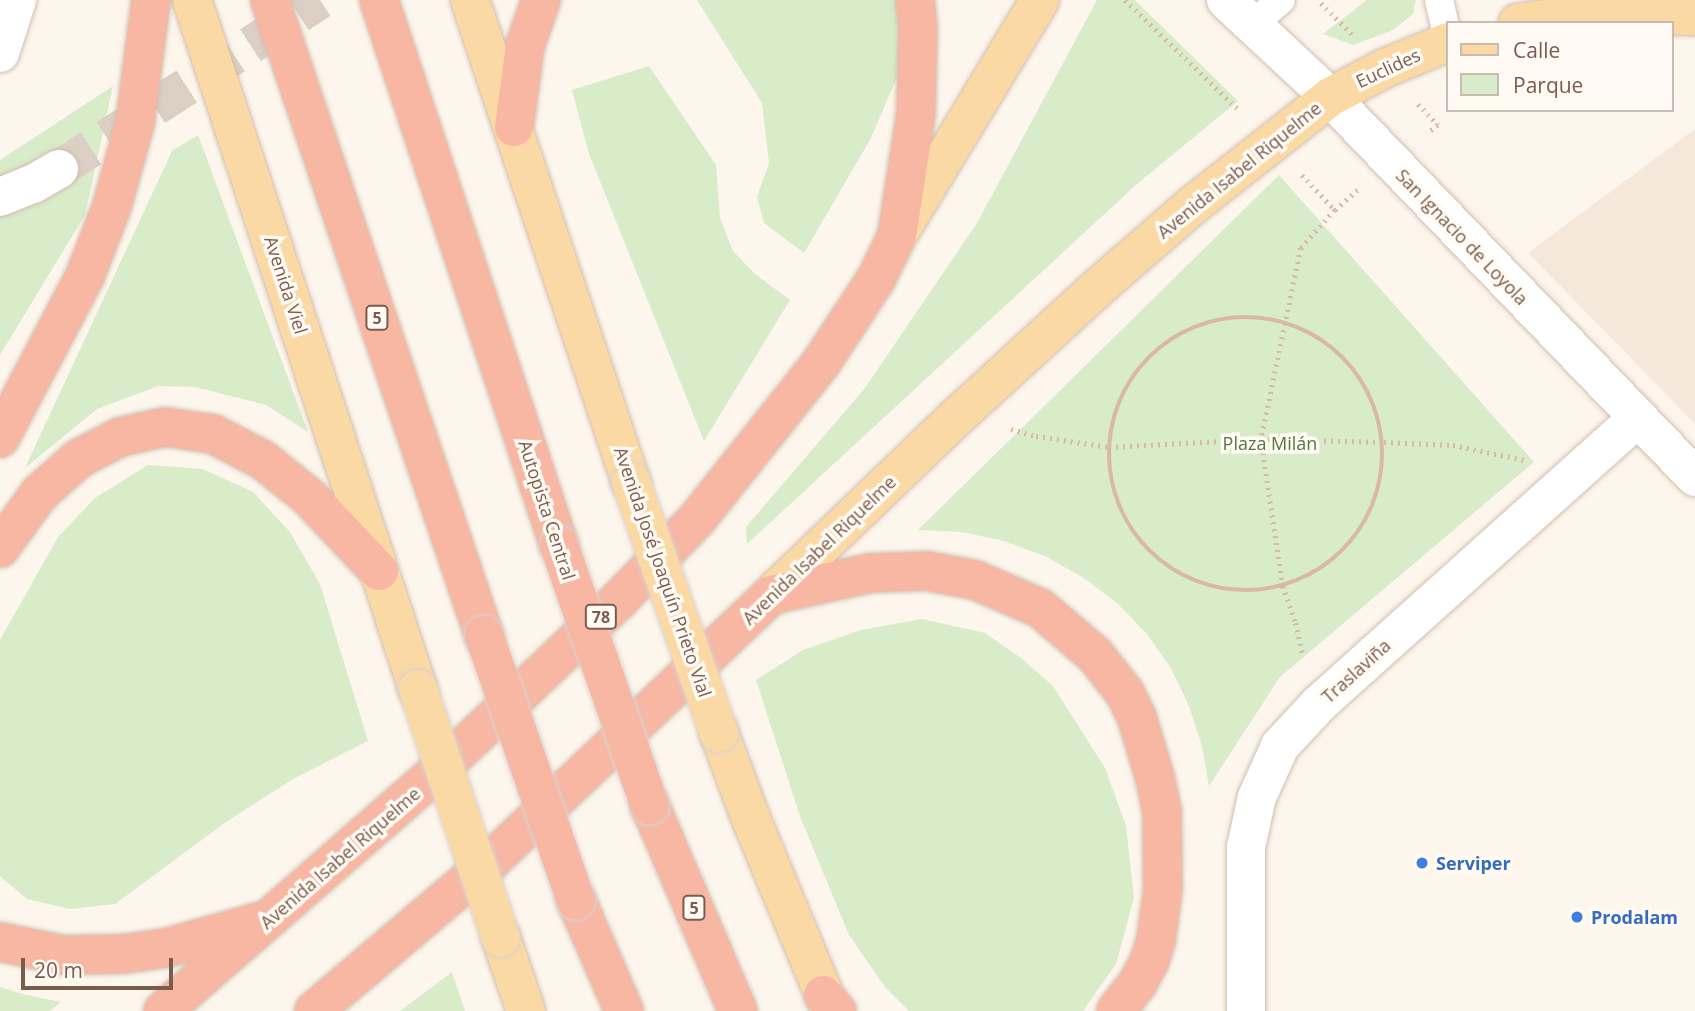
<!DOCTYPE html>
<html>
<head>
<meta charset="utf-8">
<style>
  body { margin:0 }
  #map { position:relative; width:1695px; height:1011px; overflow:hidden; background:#fdf6ec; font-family:"Open Sans",sans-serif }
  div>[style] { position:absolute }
  .residential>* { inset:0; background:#f5e8da }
  .green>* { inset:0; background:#d8ecc9 }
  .street-tunnel>* { height:38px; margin-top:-19px; transform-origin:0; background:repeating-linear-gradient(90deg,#dcd0c4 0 38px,transparent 0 57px) }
  .path>* { height:4.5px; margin-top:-2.25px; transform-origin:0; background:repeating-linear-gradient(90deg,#d9b8a5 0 2px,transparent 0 7px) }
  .path>.ring { margin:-2.25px; padding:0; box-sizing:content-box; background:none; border:4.5px solid #d9b8a5; border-radius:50% }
  .roads { filter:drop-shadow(0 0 2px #d1beb0) drop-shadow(0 0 2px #d1beb0) }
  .lane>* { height:28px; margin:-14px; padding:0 14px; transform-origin:14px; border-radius:14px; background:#fff }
  .street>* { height:38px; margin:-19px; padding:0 19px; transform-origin:19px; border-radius:19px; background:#fff }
  .secondary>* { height:38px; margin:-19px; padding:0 19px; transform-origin:19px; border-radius:19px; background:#fff }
  .primary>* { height:38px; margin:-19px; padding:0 19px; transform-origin:19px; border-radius:19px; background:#fbd9a5 }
  .highway>* { height:38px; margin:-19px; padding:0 19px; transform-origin:19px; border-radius:19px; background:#f7b7a3 }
  .bridges { filter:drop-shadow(0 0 2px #dad1cd) drop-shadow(0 0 2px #dad1cd) }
  .primary-bridge>* { height:38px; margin:-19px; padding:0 19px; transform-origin:19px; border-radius:19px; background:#fbd9a5 }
  .highway-bridge>* { height:38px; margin:-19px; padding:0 19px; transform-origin:19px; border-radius:19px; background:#f7b7a3 }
  .dots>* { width:19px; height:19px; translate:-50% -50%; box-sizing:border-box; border:4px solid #fffaf3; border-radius:50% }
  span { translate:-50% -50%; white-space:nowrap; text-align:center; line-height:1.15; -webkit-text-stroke:7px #fffaf3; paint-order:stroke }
  .shield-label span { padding:2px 5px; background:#fffaf3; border:2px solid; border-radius:5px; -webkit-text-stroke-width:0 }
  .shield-label { font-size:16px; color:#7a5c4d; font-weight:700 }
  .street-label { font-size:18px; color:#7a5c4d }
  .park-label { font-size:18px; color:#537a41 }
  .shop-label { font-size:18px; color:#366cbe; font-weight:700 }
  .left { translate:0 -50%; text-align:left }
  .legend { position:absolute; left:1446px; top:21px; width:228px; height:91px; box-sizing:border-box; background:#fffaf3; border:2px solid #cabbb1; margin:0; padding:9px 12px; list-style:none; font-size:21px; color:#7a5c4d }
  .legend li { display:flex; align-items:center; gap:14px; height:35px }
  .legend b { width:35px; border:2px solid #cabbb1 }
  .scale { position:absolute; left:21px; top:958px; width:152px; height:32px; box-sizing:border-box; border:4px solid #7a5c4d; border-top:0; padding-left:9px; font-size:21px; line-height:24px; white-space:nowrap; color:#7a5c4d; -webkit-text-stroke:5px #fffaf3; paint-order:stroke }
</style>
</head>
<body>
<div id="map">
  <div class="residential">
    <i style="clip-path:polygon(1695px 129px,1695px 424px,1528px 253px)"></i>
  </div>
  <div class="green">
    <i style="clip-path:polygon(697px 0,897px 0,900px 27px,900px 70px,871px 138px,804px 253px,764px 223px,757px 197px,769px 163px,762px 103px)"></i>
    <i style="clip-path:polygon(1097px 0,1135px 0,1238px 101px,1137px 184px,747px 544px,746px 527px,865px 388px,977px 223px)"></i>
    <i style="clip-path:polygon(1367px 0,1416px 0,1413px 14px,1393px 30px,1353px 45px,1323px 34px)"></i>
    <i style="clip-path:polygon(649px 66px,716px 165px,720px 218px,733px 251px,755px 274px,790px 300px,704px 441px,589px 154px,572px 90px)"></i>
    <i style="clip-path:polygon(113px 86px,85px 215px,0 355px,0 160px)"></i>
    <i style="clip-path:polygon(198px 135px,308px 432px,266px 405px,195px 387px,158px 386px,97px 409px,25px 468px,172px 151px)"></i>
    <i style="clip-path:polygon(1279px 175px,1534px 462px,1280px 677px,1209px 786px,1202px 746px,1189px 706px,1171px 668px,1147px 634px,1118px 604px,1084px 578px,1045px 556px,1004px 541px,962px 532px,918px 530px)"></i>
    <i style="clip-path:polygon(148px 465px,203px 469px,253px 492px,290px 532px,320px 584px,368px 741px,293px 779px,226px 822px,115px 904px,70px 909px,27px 899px,0 876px,0 640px,58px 537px,95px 498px)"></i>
    <i style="clip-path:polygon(922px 619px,985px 633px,1021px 658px,1053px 686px,1105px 768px,1126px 826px,1134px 898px,1116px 964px,1083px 1011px,909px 1011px,885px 987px,849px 935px,801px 819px,756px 680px,803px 650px,861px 630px)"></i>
    <i style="clip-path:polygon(452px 972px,465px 1011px,400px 1011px)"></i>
    <i style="clip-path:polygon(0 987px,26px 995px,61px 1002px,50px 1011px,0 1011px)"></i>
  </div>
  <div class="street-tunnel">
    <i style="left:59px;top:169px;width:311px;rotate:-32.9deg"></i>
  </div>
  <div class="path">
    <i style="left:1125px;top:0;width:160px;rotate:44deg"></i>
    <i style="left:1321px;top:3px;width:44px;rotate:45deg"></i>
    <i style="left:1418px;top:104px;width:29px;rotate:46deg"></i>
    <i style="left:1438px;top:125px;width:14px;rotate:141deg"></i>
    <i style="left:1302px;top:175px;width:48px;rotate:46.7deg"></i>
    <i style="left:1335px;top:210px;width:51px;rotate:131.8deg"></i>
    <i style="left:1301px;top:248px;width:195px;rotate:101.8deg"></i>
    <i style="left:1261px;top:439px;width:149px;rotate:81.5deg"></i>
    <i style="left:1283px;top:586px;width:39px;rotate:71deg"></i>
    <i style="left:1296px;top:623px;width:35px;rotate:78deg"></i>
    <i style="left:1335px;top:210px;width:30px;rotate:-42deg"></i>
    <i class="ring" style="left:1109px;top:317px;width:269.5px;height:269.5px"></i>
    <i style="left:1011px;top:429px;width:26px;rotate:16deg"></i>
    <i style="left:1036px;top:436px;width:74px;rotate:8.6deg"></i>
    <i style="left:1109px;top:447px;width:152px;rotate:-3deg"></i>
    <i style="left:1261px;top:439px;width:123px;rotate:1.4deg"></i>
    <i style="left:1384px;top:442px;width:69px;rotate:2.5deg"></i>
    <i style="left:1453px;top:445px;width:73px;rotate:11.9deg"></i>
  </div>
  <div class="roads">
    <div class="lane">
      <i style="left:1439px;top:0;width:40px;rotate:77deg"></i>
      <i style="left:1252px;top:25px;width:38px;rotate:-41deg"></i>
    </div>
    <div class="street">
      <i style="left:0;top:197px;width:35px;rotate:-22deg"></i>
      <i style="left:33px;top:184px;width:30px;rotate:-30deg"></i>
    </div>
    <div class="secondary">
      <i style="left:1226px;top:0;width:142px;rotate:43deg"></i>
      <i style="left:1330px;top:97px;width:527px;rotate:46.15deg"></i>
      <i style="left:0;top:53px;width:56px;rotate:-72.2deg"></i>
      <i style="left:1246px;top:1011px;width:164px;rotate:-90deg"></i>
      <i style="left:1246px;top:847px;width:51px;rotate:-77.6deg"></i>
      <i style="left:1257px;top:797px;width:56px;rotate:-65.7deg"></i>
      <i style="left:1280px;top:746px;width:57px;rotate:-47.1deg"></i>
      <i style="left:1319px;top:704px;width:428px;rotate:-41.9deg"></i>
    </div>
    <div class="primary">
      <i style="left:192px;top:0;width:725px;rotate:71.84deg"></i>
      <i style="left:470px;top:0;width:508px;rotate:71.53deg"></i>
      <i style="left:1518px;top:23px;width:66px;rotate:-8.7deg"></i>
      <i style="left:1583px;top:13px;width:112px;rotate:1.5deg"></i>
      <i style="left:897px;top:236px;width:276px;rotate:-58.8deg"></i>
      <i style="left:771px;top:595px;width:262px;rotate:-43.8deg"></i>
      <i style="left:960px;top:414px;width:182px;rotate:-42.5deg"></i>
      <i style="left:1094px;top:291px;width:131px;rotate:-41deg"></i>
      <i style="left:1193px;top:205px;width:174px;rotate:-38.2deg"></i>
      <i style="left:1330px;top:97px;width:62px;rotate:-27.8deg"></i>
      <i style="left:1385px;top:68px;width:68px;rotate:-22.4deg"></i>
      <i style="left:719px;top:733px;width:92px;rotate:69.6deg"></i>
      <i style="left:751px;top:819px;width:208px;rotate:67.4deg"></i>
      <i style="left:501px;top:938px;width:77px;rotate:71.1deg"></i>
    </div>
    <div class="highway">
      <i style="left:270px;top:0;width:670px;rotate:71.38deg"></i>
      <i style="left:379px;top:0;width:574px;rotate:71.72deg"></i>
      <i style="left:514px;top:127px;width:82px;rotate:-82.3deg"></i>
      <i style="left:525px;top:46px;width:49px;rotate:-70.8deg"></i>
      <i style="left:0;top:438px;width:183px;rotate:-62.3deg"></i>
      <i style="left:85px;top:276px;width:75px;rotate:-68.9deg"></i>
      <i style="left:112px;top:206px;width:86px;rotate:-74.5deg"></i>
      <i style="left:135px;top:123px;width:124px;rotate:-82.6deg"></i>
      <i style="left:0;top:548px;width:67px;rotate:-54.2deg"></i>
      <i style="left:39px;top:494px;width:52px;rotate:-41.9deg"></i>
      <i style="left:78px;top:459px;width:47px;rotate:-27.6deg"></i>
      <i style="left:120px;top:437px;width:46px;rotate:-12.5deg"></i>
      <i style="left:165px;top:427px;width:49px;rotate:8.3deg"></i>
      <i style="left:213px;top:434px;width:56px;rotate:27.5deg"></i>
      <i style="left:263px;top:460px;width:59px;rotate:38.8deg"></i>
      <i style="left:309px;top:497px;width:102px;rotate:46.6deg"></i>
      <i style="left:650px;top:806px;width:223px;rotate:66.8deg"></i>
      <i style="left:576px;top:900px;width:121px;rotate:66.6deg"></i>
      <i style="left:0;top:942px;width:64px;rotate:11.7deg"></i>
      <i style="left:63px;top:955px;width:60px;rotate:-1deg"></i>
      <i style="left:123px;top:954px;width:43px;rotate:-7.9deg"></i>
      <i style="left:166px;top:948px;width:97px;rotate:-15.6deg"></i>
      <i style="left:823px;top:995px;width:21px;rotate:49deg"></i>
      <i style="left:163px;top:1011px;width:362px;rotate:-41.1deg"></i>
      <i style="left:436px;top:773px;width:250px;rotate:-43.4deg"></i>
      <i style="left:618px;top:601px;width:114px;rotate:-46.1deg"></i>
      <i style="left:697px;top:519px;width:199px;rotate:-51.5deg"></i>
      <i style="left:821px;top:363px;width:100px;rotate:-56.8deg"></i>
      <i style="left:876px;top:279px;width:48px;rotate:-64deg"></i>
      <i style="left:897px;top:236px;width:124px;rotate:-81.2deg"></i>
      <i style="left:916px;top:113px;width:85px;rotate:-88.7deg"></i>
      <i style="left:918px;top:28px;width:28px;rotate:-96deg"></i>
      <i style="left:314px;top:1011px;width:235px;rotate:-40.3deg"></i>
      <i style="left:493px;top:859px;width:383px;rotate:-43.5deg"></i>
      <i style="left:771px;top:595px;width:101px;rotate:-12.5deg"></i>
      <i style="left:870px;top:573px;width:57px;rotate:-2deg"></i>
      <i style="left:927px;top:571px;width:49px;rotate:10.6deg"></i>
      <i style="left:975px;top:580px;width:71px;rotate:23.3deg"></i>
      <i style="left:1040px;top:608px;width:72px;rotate:40.5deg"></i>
      <i style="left:1095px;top:655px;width:48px;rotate:51.7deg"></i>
      <i style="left:1125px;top:693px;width:28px;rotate:64deg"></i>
      <i style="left:1137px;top:718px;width:63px;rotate:73.3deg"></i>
      <i style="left:1155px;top:778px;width:35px;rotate:78deg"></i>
      <i style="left:1162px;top:812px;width:77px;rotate:89.3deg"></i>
      <i style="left:1163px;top:889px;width:51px;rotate:97.8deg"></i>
      <i style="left:1156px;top:940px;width:21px;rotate:107deg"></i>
      <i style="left:1150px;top:960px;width:27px;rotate:118deg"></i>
      <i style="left:1137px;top:984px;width:34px;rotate:128deg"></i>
    </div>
  </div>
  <div class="bridges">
    <div class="primary-bridge">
      <i style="left:631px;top:482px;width:266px;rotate:70.7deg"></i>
      <i style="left:418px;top:689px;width:262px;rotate:71.6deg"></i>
    </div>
    <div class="highway-bridge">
      <i style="left:559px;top:545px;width:276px;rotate:70.8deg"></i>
      <i style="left:484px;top:635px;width:281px;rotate:70.9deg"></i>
    </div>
  </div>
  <div class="dots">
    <i style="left:1422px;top:863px;background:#3f7fe0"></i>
    <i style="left:1577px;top:917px;background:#3f7fe0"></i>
  </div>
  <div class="shield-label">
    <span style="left:377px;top:318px">5</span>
    <span style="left:601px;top:617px">78</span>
    <span style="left:694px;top:908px">5</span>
  </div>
  <div class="street-label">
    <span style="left:1388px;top:68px;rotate:-25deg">Euclides</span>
    <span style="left:1239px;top:170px;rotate:-39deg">Avenida Isabel Riquelme</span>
    <span style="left:1462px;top:237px;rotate:46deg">San Ignacio de Loyola</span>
    <span style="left:286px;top:285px;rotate:72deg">Avenida Viel</span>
    <span style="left:547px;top:510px;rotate:72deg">Autopista Central</span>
    <span style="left:819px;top:550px;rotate:-44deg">Avenida Isabel Riquelme</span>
    <span style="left:663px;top:572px;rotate:71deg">Avenida José Joaquín Prieto Vial</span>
    <span style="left:1356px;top:671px;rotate:-42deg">Traslaviña</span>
    <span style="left:340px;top:858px;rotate:-41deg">Avenida Isabel Riquelme</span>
  </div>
  <div class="park-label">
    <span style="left:1270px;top:443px">Plaza Milán</span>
  </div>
  <div class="shop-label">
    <span class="left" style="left:1436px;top:863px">Serviper</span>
    <span class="left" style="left:1591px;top:917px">Prodalam</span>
  </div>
  <ul class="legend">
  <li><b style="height:9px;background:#fbd9a5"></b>Calle</li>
  <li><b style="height:19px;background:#d8ecc9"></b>Parque</li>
  </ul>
  <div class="scale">20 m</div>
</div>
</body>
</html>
